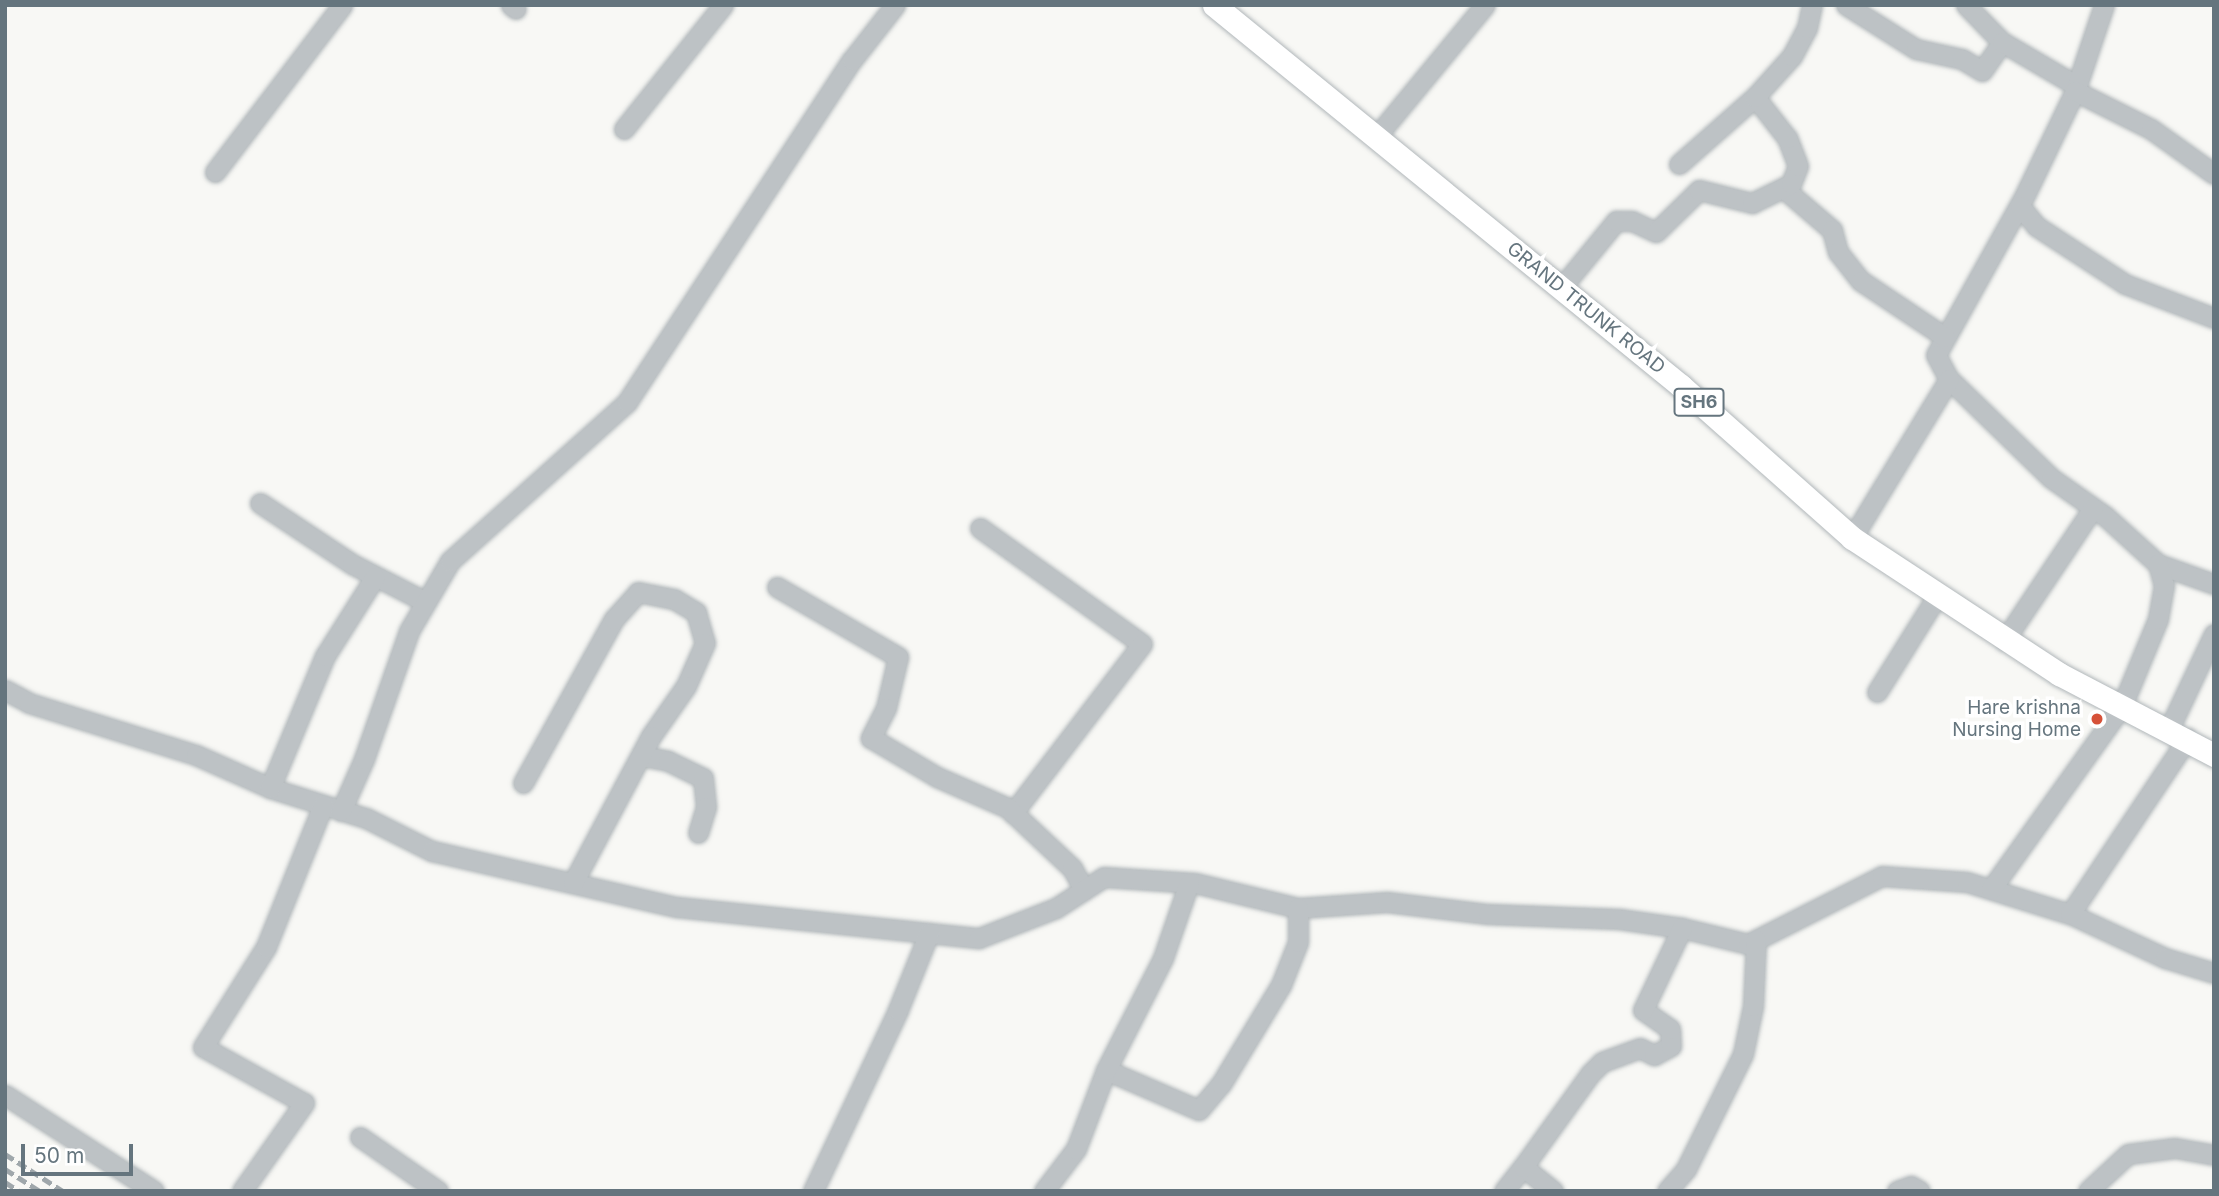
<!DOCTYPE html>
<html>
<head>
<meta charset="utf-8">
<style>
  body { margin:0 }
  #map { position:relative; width:2219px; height:1196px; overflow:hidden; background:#f8f8f5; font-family:Inter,sans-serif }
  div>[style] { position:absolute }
  .roads { filter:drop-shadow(0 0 2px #b1b7ba) drop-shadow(0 0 2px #b1b7ba) }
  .minor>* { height:19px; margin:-9.5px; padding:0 9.5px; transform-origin:9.5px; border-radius:9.5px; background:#bdc2c5 }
  .major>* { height:23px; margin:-11.5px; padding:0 11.5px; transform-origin:11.5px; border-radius:11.5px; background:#fff }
  .rail>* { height:4.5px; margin-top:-2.25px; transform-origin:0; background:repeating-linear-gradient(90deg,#9fa7ab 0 10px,transparent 0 15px) }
  .dots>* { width:19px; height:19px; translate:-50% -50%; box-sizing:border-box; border:4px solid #fff; border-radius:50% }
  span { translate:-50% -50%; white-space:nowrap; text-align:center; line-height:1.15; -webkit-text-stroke:7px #fff; paint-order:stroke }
  .shield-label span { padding:2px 5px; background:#fff; border:2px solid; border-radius:5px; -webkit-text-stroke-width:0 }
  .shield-label { font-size:18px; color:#65757e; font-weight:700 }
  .street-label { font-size:19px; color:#65757e }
  .poi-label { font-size:19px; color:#65757e }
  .right { translate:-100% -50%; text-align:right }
  .frame { position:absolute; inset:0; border:7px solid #65757e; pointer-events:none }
  .scale { position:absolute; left:21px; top:1144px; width:112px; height:32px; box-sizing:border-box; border:4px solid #65757e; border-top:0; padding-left:9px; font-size:21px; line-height:24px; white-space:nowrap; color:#65757e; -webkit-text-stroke:5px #fff; paint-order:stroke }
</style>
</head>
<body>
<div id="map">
  <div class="roads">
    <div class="minor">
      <i style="left:511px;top:5px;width:6px;rotate:39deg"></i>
      <i style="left:1846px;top:5px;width:83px;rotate:32.2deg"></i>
      <i style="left:1916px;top:49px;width:47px;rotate:12.3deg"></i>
      <i style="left:1962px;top:59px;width:23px;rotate:31deg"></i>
      <i style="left:1982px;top:71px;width:35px;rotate:-55deg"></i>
      <i style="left:1966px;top:5px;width:52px;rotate:45.8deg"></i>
      <i style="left:2002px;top:42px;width:87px;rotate:30.4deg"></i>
      <i style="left:2104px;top:5px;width:91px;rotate:108.6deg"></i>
      <i style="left:2075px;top:91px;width:115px;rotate:115.7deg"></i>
      <i style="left:2025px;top:195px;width:183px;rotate:119.1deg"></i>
      <i style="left:1936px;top:355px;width:27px;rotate:62deg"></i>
      <i style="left:1949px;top:379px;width:142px;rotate:44.1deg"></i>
      <i style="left:2051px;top:478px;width:66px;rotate:35.1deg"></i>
      <i style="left:2105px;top:516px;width:72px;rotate:42.2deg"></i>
      <i style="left:2158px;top:564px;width:59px;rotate:19.7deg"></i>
      <i style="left:2075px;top:91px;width:85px;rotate:26.6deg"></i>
      <i style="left:2151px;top:129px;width:77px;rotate:35.5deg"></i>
      <i style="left:624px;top:129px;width:159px;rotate:-51.4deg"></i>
      <i style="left:1376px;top:137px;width:171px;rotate:-50.5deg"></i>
      <i style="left:1679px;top:164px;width:101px;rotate:-41.4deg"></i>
      <i style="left:215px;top:172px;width:210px;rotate:-52.7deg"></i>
      <i style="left:1783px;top:188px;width:65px;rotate:40.6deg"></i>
      <i style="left:1832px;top:230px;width:23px;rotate:75deg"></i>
      <i style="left:1838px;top:252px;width:37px;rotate:52deg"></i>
      <i style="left:1861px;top:281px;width:101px;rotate:33.7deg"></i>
      <i style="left:2020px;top:206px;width:26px;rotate:51deg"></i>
      <i style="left:2036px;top:226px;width:106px;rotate:33.1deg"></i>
      <i style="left:2125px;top:284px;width:95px;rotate:20.9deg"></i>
      <i style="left:1561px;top:288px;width:87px;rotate:-50.6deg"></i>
      <i style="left:1616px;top:221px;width:16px"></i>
      <i style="left:1632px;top:221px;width:26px;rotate:25deg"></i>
      <i style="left:1656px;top:232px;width:60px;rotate:-44.3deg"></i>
      <i style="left:1699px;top:190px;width:55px;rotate:13.8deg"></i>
      <i style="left:1752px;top:203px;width:43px;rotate:-26deg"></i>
      <i style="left:1791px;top:184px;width:19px;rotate:-69deg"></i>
      <i style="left:1798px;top:166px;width:30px;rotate:-111deg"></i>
      <i style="left:1787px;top:138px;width:52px;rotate:-128deg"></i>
      <i style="left:1755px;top:97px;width:55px;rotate:-47.9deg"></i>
      <i style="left:1792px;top:56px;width:32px;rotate:-62deg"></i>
      <i style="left:1807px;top:28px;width:24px;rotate:-78deg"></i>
      <i style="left:260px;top:503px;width:110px;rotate:33.5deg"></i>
      <i style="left:352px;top:564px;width:83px;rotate:27.2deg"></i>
      <i style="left:980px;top:528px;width:199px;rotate:35.6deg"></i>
      <i style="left:1142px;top:644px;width:213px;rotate:127.4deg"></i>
      <i style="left:1852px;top:538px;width:186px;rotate:-58.6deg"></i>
      <i style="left:777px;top:587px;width:140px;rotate:30deg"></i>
      <i style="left:898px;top:657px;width:52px;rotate:103.2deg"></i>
      <i style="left:886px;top:708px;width:34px;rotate:117deg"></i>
      <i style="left:871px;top:738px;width:77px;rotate:30.6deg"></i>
      <i style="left:937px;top:777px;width:77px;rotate:23.6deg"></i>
      <i style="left:1008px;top:808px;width:88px;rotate:43.2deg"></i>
      <i style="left:1072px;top:868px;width:25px;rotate:61deg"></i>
      <i style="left:2004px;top:641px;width:160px;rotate:-56.2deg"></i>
      <i style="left:5px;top:690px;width:27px;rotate:28deg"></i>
      <i style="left:29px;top:703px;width:175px;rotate:17.3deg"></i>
      <i style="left:196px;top:755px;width:81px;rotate:24deg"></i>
      <i style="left:270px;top:788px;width:101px;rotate:17.4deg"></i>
      <i style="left:366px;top:818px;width:74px;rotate:26.6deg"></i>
      <i style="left:432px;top:851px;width:251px;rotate:12.9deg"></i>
      <i style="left:677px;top:907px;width:304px;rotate:5.9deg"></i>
      <i style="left:979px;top:938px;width:83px;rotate:-21.3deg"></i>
      <i style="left:1056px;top:908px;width:57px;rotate:-32.9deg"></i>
      <i style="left:1104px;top:877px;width:91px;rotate:3.8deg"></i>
      <i style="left:1195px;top:883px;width:106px;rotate:13.6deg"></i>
      <i style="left:1298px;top:908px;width:89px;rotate:-3.9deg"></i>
      <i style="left:1387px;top:902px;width:102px;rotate:6.8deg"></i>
      <i style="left:1488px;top:914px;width:131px;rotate:2.2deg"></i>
      <i style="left:1619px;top:919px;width:64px;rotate:8.1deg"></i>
      <i style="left:1682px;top:928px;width:68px;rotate:13.6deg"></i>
      <i style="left:1748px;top:944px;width:150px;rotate:-26.9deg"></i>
      <i style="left:1882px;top:876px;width:85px;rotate:4deg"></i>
      <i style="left:1967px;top:882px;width:108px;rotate:17.3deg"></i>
      <i style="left:2070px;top:914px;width:105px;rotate:24.9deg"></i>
      <i style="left:2165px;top:958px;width:51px;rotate:17deg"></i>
      <i style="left:1877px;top:692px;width:113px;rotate:-58deg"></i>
      <i style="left:2169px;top:729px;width:105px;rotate:-64.7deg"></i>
      <i style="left:641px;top:756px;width:27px;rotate:10deg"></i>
      <i style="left:668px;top:761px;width:39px;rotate:26deg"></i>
      <i style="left:703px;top:778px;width:29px;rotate:84deg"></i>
      <i style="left:706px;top:807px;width:27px;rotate:107deg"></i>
      <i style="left:523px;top:783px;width:188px;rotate:-61deg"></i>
      <i style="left:614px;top:619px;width:36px;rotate:-48deg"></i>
      <i style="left:638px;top:592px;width:37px;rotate:11deg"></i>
      <i style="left:674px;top:599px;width:26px;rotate:31deg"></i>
      <i style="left:696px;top:612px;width:32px;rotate:74deg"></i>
      <i style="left:705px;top:643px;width:47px;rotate:113.8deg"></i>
      <i style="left:686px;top:686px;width:61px;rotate:125deg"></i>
      <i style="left:651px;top:736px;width:166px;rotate:118deg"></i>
      <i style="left:270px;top:788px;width:143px;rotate:-67.4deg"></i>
      <i style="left:325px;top:656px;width:93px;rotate:-57.7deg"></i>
      <i style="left:341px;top:811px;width:57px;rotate:-66.1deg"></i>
      <i style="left:364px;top:759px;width:136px;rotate:-70.6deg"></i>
      <i style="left:409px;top:631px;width:81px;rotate:-59.6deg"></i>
      <i style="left:450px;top:561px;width:238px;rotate:-41.9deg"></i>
      <i style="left:627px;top:402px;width:409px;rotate:-56.7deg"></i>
      <i style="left:852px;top:60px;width:70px;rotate:-52deg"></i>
      <i style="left:1991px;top:889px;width:225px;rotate:-54.4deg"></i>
      <i style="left:2122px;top:706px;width:94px;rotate:-67.5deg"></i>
      <i style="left:2158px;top:619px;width:34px;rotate:-80deg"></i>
      <i style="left:2164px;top:586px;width:23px;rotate:-105deg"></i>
      <i style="left:2070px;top:914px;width:212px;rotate:-56.2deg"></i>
      <i style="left:1106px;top:1070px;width:101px;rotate:23.3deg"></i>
      <i style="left:1199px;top:1110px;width:34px;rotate:-50deg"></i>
      <i style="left:1221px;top:1084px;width:116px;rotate:-58.8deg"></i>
      <i style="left:1281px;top:985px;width:46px;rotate:-68.4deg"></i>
      <i style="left:1298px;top:942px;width:34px;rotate:-90deg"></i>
      <i style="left:5px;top:1095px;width:177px;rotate:32.8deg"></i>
      <i style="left:360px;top:1137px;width:95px;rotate:34.7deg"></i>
      <i style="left:242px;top:1191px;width:108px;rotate:-54.8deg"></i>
      <i style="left:304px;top:1103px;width:115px;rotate:-151deg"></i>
      <i style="left:203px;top:1047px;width:118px;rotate:-57.8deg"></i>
      <i style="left:266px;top:947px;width:153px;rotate:-68.1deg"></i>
      <i style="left:813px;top:1191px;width:200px;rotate:-64.8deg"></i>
      <i style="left:898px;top:1010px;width:83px;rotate:-68.1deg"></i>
      <i style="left:1044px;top:1191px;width:53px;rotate:-52.7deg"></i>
      <i style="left:1076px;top:1149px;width:85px;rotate:-69.2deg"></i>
      <i style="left:1106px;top:1070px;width:126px;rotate:-63deg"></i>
      <i style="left:1163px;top:958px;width:79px;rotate:-70.9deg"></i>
      <i style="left:1504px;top:1191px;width:31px;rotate:-52deg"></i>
      <i style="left:1553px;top:1191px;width:38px;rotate:-141deg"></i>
      <i style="left:1523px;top:1167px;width:115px;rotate:-54.2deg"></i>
      <i style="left:1590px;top:1074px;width:17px;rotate:-45deg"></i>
      <i style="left:1602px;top:1062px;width:40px;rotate:-20.2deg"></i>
      <i style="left:1640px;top:1048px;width:16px;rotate:27deg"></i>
      <i style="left:1654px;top:1055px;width:19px;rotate:-28deg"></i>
      <i style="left:1671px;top:1046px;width:17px;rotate:-93deg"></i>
      <i style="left:1670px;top:1029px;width:33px;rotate:-145deg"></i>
      <i style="left:1643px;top:1010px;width:91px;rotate:-64.6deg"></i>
      <i style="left:1667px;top:1191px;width:29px;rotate:-49deg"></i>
      <i style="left:1686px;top:1169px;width:128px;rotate:-63.6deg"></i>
      <i style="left:1743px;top:1054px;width:49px;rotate:-78.2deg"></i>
      <i style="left:1753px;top:1006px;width:66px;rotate:-87.4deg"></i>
      <i style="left:1897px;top:1191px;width:15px;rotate:-20deg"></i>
      <i style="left:1911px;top:1186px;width:10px;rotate:29deg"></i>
      <i style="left:2088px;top:1191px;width:54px;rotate:-42.8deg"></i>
      <i style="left:2128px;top:1154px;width:47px;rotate:-7.3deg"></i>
      <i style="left:2175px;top:1148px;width:40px;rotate:10deg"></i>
    </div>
    <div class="major">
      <i style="left:1214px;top:5px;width:603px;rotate:39.21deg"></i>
      <i style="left:1681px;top:386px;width:229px;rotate:41.6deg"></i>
      <i style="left:1852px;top:538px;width:248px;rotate:33.3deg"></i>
      <i style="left:2059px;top:674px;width:175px;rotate:27.6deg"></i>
    </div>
  </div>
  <div class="rail">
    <i style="left:5px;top:1154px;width:69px;rotate:32.5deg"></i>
    <i style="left:5px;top:1169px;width:41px;rotate:32.2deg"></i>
    <i style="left:5px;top:1182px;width:17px;rotate:33deg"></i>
  </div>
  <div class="dots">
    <i style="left:2097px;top:719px;background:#d65138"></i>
  </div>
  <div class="shield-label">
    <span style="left:1699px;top:402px">SH6</span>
  </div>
  <div class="street-label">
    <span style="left:1586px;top:308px;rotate:39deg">GRAND TRUNK ROAD</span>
  </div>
  <div class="poi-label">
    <span class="right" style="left:2081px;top:719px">Hare krishna<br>Nursing Home</span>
  </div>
  <div class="frame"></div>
  <div class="scale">50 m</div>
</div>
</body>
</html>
